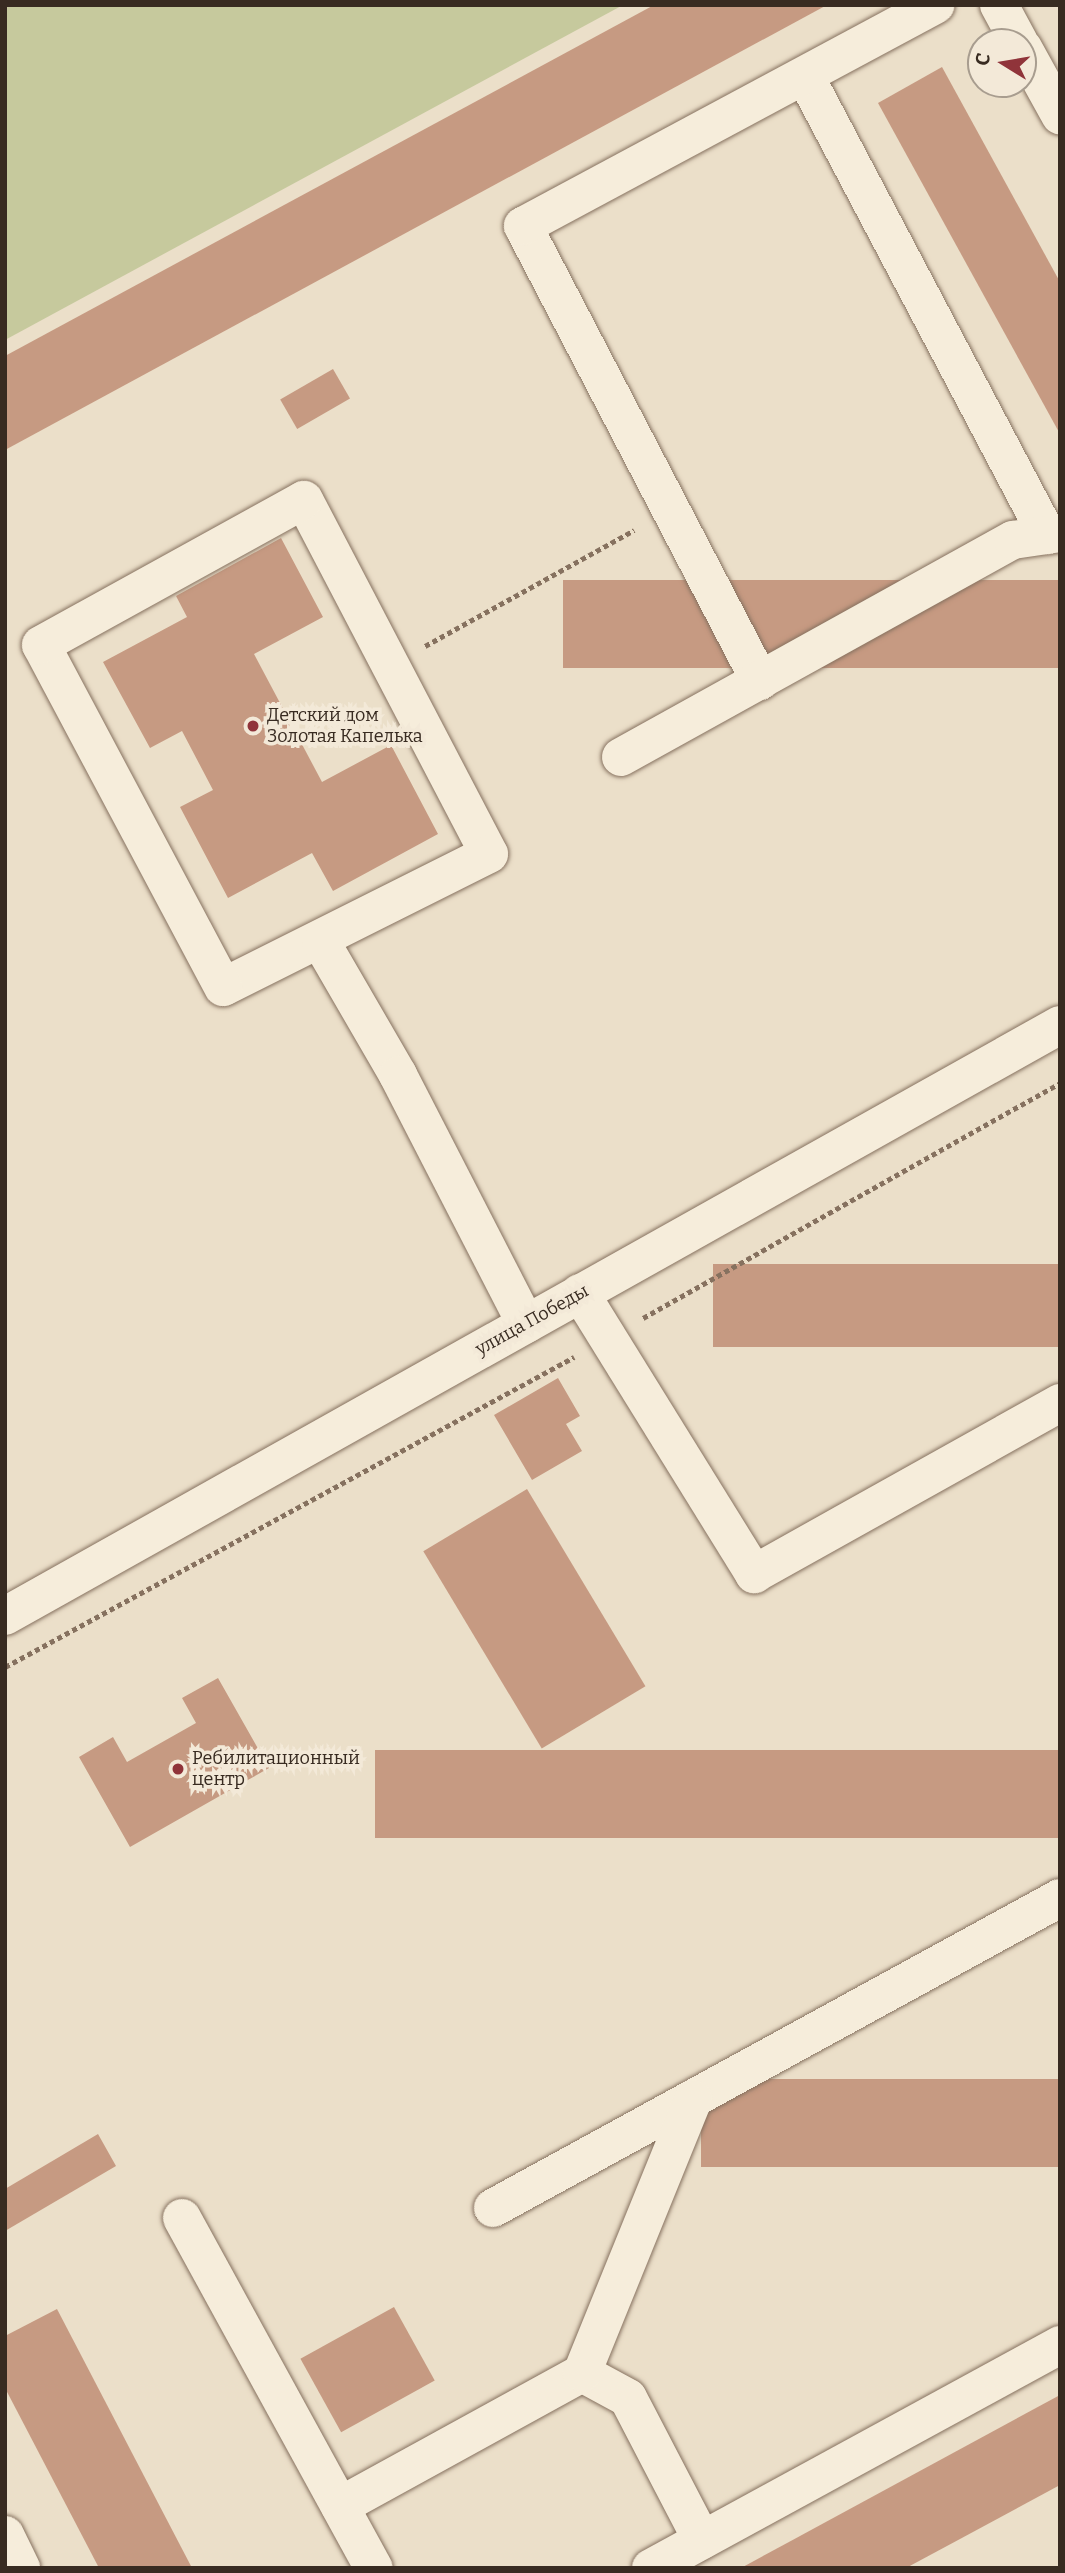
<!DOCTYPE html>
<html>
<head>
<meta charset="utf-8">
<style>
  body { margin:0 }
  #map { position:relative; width:1065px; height:2573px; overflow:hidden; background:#ebdfc9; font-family:Bitter,serif }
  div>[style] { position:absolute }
  .green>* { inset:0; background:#c6c99d }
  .building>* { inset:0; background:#c69a82; transform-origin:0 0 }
  .path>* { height:4.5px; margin-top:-2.25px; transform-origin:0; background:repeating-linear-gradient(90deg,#86715f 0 5px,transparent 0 8.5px) }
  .roads { filter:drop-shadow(0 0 2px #86715f) drop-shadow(0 0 2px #86715f) }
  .minor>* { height:38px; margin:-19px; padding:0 19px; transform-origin:19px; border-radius:19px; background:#f6eddb }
  .dots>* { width:19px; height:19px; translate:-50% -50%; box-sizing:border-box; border:4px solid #f3e9d8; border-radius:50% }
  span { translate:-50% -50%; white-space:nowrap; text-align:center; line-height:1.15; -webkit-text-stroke:7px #f3e9d8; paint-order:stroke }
  .poi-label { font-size:18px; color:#382b21 }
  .left { translate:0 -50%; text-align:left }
  .street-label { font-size:18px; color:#382b21 }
  .frame { position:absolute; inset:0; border:7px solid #382b21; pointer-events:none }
  .north { position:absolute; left:967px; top:28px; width:70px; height:70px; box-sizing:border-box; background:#f3e9d8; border:2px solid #a89d8f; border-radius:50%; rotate:281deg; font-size:19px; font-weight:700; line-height:28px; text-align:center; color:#382b21 }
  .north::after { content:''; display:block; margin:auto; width:24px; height:32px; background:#90343a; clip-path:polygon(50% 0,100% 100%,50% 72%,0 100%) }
</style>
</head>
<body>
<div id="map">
  <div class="green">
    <i style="clip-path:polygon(5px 5px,623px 5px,5px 340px)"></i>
  </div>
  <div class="building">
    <i style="clip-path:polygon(654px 5px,827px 5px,5px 450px,5px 356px)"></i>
    <i style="clip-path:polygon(942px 67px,1060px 282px,1060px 434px,878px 103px)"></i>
    <i style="left:333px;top:369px;width:34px;height:61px;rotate:60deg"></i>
    <i style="clip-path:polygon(281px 538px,323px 617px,254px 654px,322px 782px,391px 745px,438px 834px,333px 891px,312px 853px,228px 898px,180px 807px,213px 790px,182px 731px,150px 748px,103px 662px,187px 617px,176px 596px)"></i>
    <i style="left:1060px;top:580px;width:88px;height:497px;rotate:90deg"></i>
    <i style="left:1060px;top:1264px;width:83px;height:347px;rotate:90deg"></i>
    <i style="clip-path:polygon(558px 1378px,580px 1416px,566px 1424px,582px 1451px,532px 1480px,494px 1415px)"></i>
    <i style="left:527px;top:1489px;width:230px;height:121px;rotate:59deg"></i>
    <i style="clip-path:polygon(218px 1678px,269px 1768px,130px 1847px,79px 1757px,113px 1737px,127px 1762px,196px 1723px,182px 1698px)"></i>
    <i style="left:1060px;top:1750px;width:88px;height:685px;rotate:90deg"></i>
    <i style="left:1060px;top:2079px;width:88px;height:359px;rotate:90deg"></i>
    <i style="clip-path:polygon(98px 2134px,116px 2166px,5px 2231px,5px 2189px)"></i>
    <i style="left:394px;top:2307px;width:84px;height:107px;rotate:61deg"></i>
    <i style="clip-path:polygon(57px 2309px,192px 2568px,99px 2568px,5px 2388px,5px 2336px)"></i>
    <i style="clip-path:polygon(1060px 2395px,1060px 2485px,960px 2539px,906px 2568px,741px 2568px)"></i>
  </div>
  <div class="path">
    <i style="left:425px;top:646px;width:239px;rotate:-29deg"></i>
    <i style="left:643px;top:1318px;width:479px;rotate:-29.4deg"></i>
    <i style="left:5px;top:1667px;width:648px;rotate:-28.58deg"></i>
  </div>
  <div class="roads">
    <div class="minor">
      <i style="left:999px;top:5px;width:42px;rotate:61.6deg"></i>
      <i style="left:1023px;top:48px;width:77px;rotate:61.1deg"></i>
      <i style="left:805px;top:76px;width:519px;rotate:62.2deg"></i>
      <i style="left:304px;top:500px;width:399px;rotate:62.4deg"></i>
      <i style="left:489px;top:854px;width:297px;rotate:153.4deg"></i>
      <i style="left:223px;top:987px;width:387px;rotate:-118deg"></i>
      <i style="left:41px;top:645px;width:300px;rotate:-28.9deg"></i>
      <i style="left:760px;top:681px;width:513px;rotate:-117.51deg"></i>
      <i style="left:523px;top:226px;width:468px;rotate:-28.2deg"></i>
      <i style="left:621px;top:757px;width:448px;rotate:-29deg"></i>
      <i style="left:1013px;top:540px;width:48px;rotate:-8.5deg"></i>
      <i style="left:321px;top:942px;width:154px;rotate:59.9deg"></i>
      <i style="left:398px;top:1075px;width:280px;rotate:62.8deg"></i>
      <i style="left:580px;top:1293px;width:331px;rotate:58.2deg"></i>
      <i style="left:754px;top:1574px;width:351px;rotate:-29.2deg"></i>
      <i style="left:5px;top:1616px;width:1209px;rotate:-29.26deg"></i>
      <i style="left:493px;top:2208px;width:646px;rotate:-28.67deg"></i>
      <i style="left:182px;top:2218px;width:399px;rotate:61.3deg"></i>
      <i style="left:582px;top:2373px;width:52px;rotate:28.5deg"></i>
      <i style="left:628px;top:2398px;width:160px;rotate:62.5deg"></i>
      <i style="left:340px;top:2506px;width:276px;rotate:-28.8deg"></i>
      <i style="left:582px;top:2373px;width:296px;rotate:-67.9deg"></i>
      <i style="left:5px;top:2535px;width:37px;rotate:64deg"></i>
      <i style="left:651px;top:2568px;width:466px;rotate:-28.6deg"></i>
    </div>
  </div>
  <div class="dots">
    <i style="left:253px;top:726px;background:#90343a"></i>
    <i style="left:178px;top:1769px;background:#90343a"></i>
  </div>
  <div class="poi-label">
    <span class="left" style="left:267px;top:726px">Детский дом<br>Золотая Капелька</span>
    <span class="left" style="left:192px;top:1769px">Ребилитационный<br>центр</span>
  </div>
  <div class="street-label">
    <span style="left:532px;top:1320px;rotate:-29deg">улица Победы</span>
  </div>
  <div class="frame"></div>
  <div class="north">С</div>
</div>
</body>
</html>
